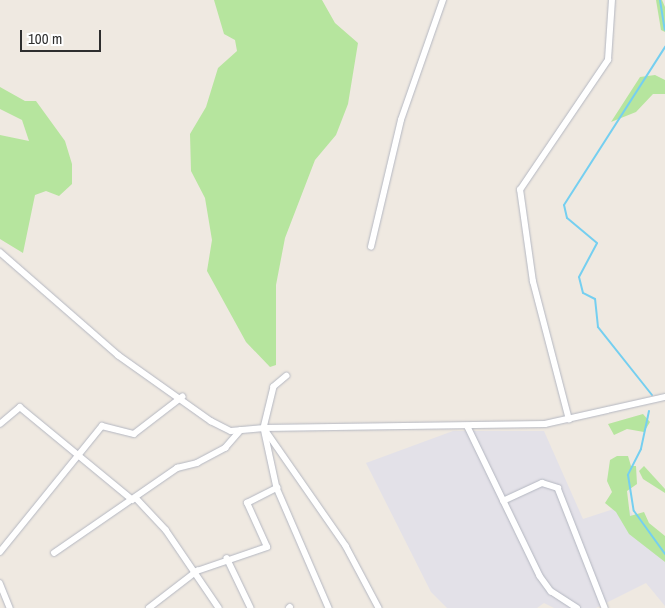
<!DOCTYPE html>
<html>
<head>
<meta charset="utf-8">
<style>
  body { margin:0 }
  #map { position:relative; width:665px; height:608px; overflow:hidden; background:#efe9e1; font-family:"Archivo Narrow",sans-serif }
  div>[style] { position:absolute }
  .industrial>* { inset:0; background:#e3e1e8 }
  .green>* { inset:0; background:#b6e59e }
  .stream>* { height:2px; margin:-1px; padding:0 1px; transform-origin:1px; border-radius:1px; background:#75cff0 }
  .roads { filter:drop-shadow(0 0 1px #b4b7c1) drop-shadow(0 0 1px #b4b7c1) }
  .street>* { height:5.5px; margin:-2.75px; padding:0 2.75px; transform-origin:2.75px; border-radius:2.75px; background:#fff }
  span { translate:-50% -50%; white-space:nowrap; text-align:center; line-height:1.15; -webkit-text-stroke:4px #fff; paint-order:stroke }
  .scale { position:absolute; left:20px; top:30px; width:81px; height:22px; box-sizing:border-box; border:2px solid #2e2e2e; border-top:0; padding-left:6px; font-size:15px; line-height:18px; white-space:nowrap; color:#2e2e2e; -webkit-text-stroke:4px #fff; paint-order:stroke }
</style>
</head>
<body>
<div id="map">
  <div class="industrial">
    <i style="clip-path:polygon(453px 431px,544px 431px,583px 519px,626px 505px,665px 562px,665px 606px,646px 583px,596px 608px,554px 608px,544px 603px,537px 608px,447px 608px,431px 592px,366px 463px)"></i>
  </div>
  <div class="green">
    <i style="clip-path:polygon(214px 0,322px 0,335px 23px,358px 43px,348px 104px,336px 135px,315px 160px,285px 238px,276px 285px,276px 365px,270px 367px,246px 342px,207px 271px,212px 240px,205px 198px,191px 171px,190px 134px,206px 107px,218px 68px,237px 51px,235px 40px,224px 34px)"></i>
    <i style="clip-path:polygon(656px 0,662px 0,665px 7px,665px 32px,661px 30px)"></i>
    <i style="clip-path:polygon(655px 75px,665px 80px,665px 94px,653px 94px,636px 112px,611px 122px,640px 77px)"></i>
    <i style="clip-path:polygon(0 87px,25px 101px,36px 101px,65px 141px,72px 164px,72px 184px,59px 196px,46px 191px,35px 195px,23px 253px,0 239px,0 135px,29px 141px,22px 120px,0 109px)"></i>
    <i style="clip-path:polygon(643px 414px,650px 422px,644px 432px,627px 429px,614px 435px,608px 424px)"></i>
    <i style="clip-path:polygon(617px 456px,628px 456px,631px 466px,636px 466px,637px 484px,627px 491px,630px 516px,644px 512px,649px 523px,665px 536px,665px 562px,629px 534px,616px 512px,605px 503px,612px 492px,607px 481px,610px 460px)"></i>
    <i style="clip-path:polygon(644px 466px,665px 489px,665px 493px,643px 479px,639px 471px)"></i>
  </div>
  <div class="stream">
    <i style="left:660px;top:0;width:30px;rotate:81deg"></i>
    <i style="left:652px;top:395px;width:87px;rotate:-128.5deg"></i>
    <i style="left:598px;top:327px;width:28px;rotate:-96deg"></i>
    <i style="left:595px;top:299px;width:13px;rotate:-153deg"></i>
    <i style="left:583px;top:293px;width:16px;rotate:-104deg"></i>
    <i style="left:579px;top:277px;width:38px;rotate:-62deg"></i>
    <i style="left:597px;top:243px;width:39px;rotate:-140deg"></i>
    <i style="left:567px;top:218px;width:13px;rotate:-103deg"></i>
    <i style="left:564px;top:205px;width:188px;rotate:-57.4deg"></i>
    <i style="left:649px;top:411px;width:39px;rotate:102deg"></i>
    <i style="left:641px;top:449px;width:29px;rotate:117deg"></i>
    <i style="left:628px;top:475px;width:36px;rotate:81deg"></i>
    <i style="left:634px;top:511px;width:53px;rotate:54.2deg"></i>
  </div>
  <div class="roads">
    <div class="street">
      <i style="left:371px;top:247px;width:130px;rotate:-76.7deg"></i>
      <i style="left:401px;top:120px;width:127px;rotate:-70.7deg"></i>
      <i style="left:0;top:252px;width:157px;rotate:41.1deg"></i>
      <i style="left:118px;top:355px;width:114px;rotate:35.4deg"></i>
      <i style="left:211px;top:421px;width:22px;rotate:27deg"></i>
      <i style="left:231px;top:431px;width:33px;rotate:-5deg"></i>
      <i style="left:264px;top:428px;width:144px;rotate:55.2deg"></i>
      <i style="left:346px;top:546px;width:70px;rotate:62deg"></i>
      <i style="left:287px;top:376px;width:17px;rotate:140deg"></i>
      <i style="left:274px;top:387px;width:42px;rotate:103.7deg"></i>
      <i style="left:264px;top:428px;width:61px;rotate:77.8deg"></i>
      <i style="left:277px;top:488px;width:131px;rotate:66.6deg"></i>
      <i style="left:569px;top:420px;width:143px;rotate:-104.6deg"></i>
      <i style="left:533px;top:282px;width:93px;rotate:-98deg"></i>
      <i style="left:520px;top:190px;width:157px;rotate:-55.9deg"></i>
      <i style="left:608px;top:60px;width:60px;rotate:-86.2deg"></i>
      <i style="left:0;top:424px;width:26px;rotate:-40deg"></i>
      <i style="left:20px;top:407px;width:146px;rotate:39.5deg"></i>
      <i style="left:468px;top:427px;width:165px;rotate:64.2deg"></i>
      <i style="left:540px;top:576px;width:19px;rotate:54deg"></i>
      <i style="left:551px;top:591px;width:31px;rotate:33deg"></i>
      <i style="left:264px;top:428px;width:281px;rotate:-0.8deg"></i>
      <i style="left:545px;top:424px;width:123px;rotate:-12.7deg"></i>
      <i style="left:136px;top:498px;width:44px;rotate:46.8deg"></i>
      <i style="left:166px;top:530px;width:94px;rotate:55.8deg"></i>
      <i style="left:503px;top:501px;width:43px;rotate:-24.8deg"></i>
      <i style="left:542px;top:483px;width:17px;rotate:17deg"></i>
      <i style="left:558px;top:488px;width:129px;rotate:68.6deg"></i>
      <i style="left:0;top:552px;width:162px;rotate:-51deg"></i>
      <i style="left:102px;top:426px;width:33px;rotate:14deg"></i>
      <i style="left:134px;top:434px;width:61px;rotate:-37.6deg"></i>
      <i style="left:54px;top:553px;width:150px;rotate:-34.6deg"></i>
      <i style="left:177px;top:468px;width:21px;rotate:-14deg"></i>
      <i style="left:197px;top:463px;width:32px;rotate:-28deg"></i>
      <i style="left:225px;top:448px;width:23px;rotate:-49deg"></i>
      <i style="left:227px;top:558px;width:55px;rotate:64.4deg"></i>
      <i style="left:0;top:583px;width:27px;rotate:68deg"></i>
      <i style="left:149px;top:608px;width:61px;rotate:-37.6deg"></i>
      <i style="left:197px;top:571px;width:74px;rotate:-18.9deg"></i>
      <i style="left:267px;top:547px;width:48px;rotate:-114.4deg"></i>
      <i style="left:247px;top:503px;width:34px;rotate:-27deg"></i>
      <i style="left:289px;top:608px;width:1px;rotate:-45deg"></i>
    </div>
  </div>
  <div class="scale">100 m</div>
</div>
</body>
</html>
